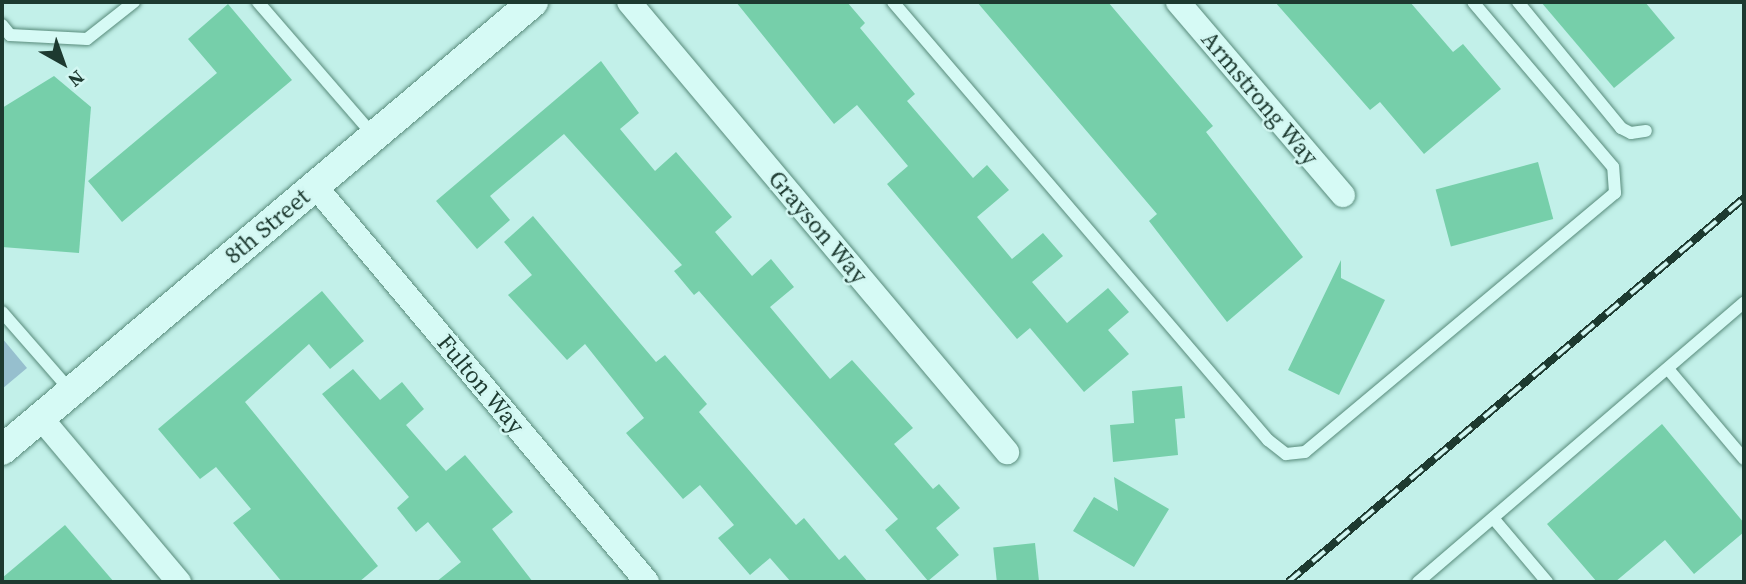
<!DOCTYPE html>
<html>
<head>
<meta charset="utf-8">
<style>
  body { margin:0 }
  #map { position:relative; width:1746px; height:584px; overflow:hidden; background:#c2f0e9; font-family:"Source Serif 4",serif }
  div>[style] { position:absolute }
  .green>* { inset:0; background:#96bfce }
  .building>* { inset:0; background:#76cfaa; transform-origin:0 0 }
  .roads { filter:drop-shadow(0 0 2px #588b7b) drop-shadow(0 0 2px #588b7b) }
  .service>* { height:12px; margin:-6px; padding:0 6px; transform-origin:6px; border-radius:6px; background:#d6faf5 }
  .minor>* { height:24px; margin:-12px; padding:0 12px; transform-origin:12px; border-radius:12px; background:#d6faf5 }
  .tertiary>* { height:30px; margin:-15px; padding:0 15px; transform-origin:15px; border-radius:15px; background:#d6faf5 }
  .rail>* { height:8px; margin-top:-4px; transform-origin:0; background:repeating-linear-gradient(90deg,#d2f7f2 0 16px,#1d3a30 0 32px); box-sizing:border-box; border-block:2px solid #1d3a30 }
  span { translate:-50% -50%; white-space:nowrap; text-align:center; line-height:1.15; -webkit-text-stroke:5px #d2f7f2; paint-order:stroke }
  .street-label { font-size:24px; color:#1d3a30 }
  .frame { position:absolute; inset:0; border:4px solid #1d3a30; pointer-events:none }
  .north { position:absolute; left:28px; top:28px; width:70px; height:70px; -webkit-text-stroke:5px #d2f7f2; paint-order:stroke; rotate:140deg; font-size:19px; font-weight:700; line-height:28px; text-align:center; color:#1d3a30 }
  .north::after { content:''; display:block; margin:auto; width:24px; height:32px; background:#1d3a30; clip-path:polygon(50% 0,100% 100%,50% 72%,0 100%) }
</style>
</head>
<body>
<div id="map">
  <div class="green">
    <i style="clip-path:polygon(2px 338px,27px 368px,2px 389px)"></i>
  </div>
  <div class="building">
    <i style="clip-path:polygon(736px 2px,847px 2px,865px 23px,860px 28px,915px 94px,907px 101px,973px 178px,987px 165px,1009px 190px,977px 217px,1012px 259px,1043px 233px,1063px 256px,1032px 282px,1067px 323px,1108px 288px,1129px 312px,1108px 330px,1129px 354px,1084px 392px,1030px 328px,1017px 339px,887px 184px,908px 166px,857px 105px,834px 124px)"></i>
    <i style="clip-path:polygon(977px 2px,1108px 2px,1213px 126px,1206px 132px,1303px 257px,1227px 322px,1149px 221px,1157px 214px)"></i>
    <i style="clip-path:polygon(1275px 2px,1410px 2px,1453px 52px,1463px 44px,1501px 89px,1424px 154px,1380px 102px,1370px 110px)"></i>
    <i style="clip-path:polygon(1541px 2px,1645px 2px,1675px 38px,1614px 88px)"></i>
    <i style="clip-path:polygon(228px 4px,292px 80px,122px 222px,88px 181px,217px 73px,188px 39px)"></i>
    <i style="clip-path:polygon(601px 61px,639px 113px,620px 129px,655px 171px,676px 152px,732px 217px,715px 232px,752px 276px,771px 259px,794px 287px,770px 307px,830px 379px,852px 360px,913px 428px,894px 444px,933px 489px,939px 484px,960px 508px,936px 528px,959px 555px,928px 581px,885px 530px,898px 519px,699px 291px,694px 295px,674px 271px,682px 265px,564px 134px,490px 196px,510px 220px,477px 249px,436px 201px)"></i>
    <i style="clip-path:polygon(54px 76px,91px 107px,79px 253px,2px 247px,2px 108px)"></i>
    <i style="left:1538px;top:162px;width:59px;height:106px;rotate:75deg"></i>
    <i style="clip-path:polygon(533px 216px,656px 362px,665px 355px,707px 404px,699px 412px,796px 525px,804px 518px,839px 560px,845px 555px,868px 582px,791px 582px,770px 558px,750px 575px,718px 538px,734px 525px,700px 485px,683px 499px,626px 433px,644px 418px,585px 344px,567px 360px,508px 295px,532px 275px,504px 242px)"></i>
    <i style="clip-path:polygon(1341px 260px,1341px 278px,1385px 300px,1339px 395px,1288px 370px)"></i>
    <i style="clip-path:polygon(322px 291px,364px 341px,330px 369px,309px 344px,245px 402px,378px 566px,359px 582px,282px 582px,233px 523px,251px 509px,216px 467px,200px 479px,158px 429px)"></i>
    <i style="clip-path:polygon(353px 369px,380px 400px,402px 382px,424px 409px,406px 425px,446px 471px,465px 455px,513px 512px,492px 529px,533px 582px,436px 582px,461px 562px,428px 522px,416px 532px,397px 508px,409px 497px,322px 394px)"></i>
    <i style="clip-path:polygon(1182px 386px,1185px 418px,1175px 419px,1178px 455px,1113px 462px,1110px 425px,1134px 423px,1132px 391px)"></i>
    <i style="clip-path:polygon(1662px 424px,1744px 523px,1744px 532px,1694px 574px,1665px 540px,1615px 582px,1597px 582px,1547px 524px)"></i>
    <i style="clip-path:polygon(1114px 477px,1169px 509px,1134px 567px,1073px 531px,1094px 497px,1118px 511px)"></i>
    <i style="clip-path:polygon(65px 525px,114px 582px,2px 582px,2px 578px)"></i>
    <i style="left:1035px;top:543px;width:39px;height:42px;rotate:84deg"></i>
  </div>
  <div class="roads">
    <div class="service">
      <i style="left:258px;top:2px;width:177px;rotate:49.1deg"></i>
      <i style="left:893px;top:2px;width:577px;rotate:49.43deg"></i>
      <i style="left:1268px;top:440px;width:23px;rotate:38deg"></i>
      <i style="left:1286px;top:454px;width:19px;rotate:-6deg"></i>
      <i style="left:1305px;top:452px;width:404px;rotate:-39.9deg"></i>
      <i style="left:1615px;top:193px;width:26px;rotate:-94deg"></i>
      <i style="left:1613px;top:167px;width:216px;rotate:-130.3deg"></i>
      <i style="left:1518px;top:2px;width:163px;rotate:50.7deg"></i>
      <i style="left:1621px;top:128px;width:11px;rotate:27deg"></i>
      <i style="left:1631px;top:133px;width:15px;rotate:-8deg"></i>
      <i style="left:2px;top:25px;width:13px;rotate:51deg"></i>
      <i style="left:10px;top:35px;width:77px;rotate:3deg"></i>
      <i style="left:87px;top:39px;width:60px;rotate:-38.2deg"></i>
      <i style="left:2px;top:312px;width:105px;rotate:48.9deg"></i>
      <i style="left:1668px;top:369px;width:118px;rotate:49.8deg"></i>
      <i style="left:1493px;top:518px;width:84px;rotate:49.8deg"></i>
      <i style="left:1418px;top:582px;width:429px;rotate:-40.6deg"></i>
    </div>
    <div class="minor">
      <i style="left:629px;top:2px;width:588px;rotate:49.97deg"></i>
      <i style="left:1178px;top:2px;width:254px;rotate:49.5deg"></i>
      <i style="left:315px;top:186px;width:517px;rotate:50.02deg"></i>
      <i style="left:40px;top:417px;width:216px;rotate:49.9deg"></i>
    </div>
    <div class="tertiary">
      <i style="left:2px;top:450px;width:695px;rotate:-40.15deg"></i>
    </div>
  </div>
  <div class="rail">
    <i style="left:1288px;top:582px;width:596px;rotate:-40.1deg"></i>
  </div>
  <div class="street-label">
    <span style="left:1260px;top:98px;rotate:50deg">Armstrong Way</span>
    <span style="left:267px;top:226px;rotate:-40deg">8th Street</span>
    <span style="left:818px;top:227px;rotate:50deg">Grayson Way</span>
    <span style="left:481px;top:384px;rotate:50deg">Fulton Way</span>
  </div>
  <div class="frame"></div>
  <div class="north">N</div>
</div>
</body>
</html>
